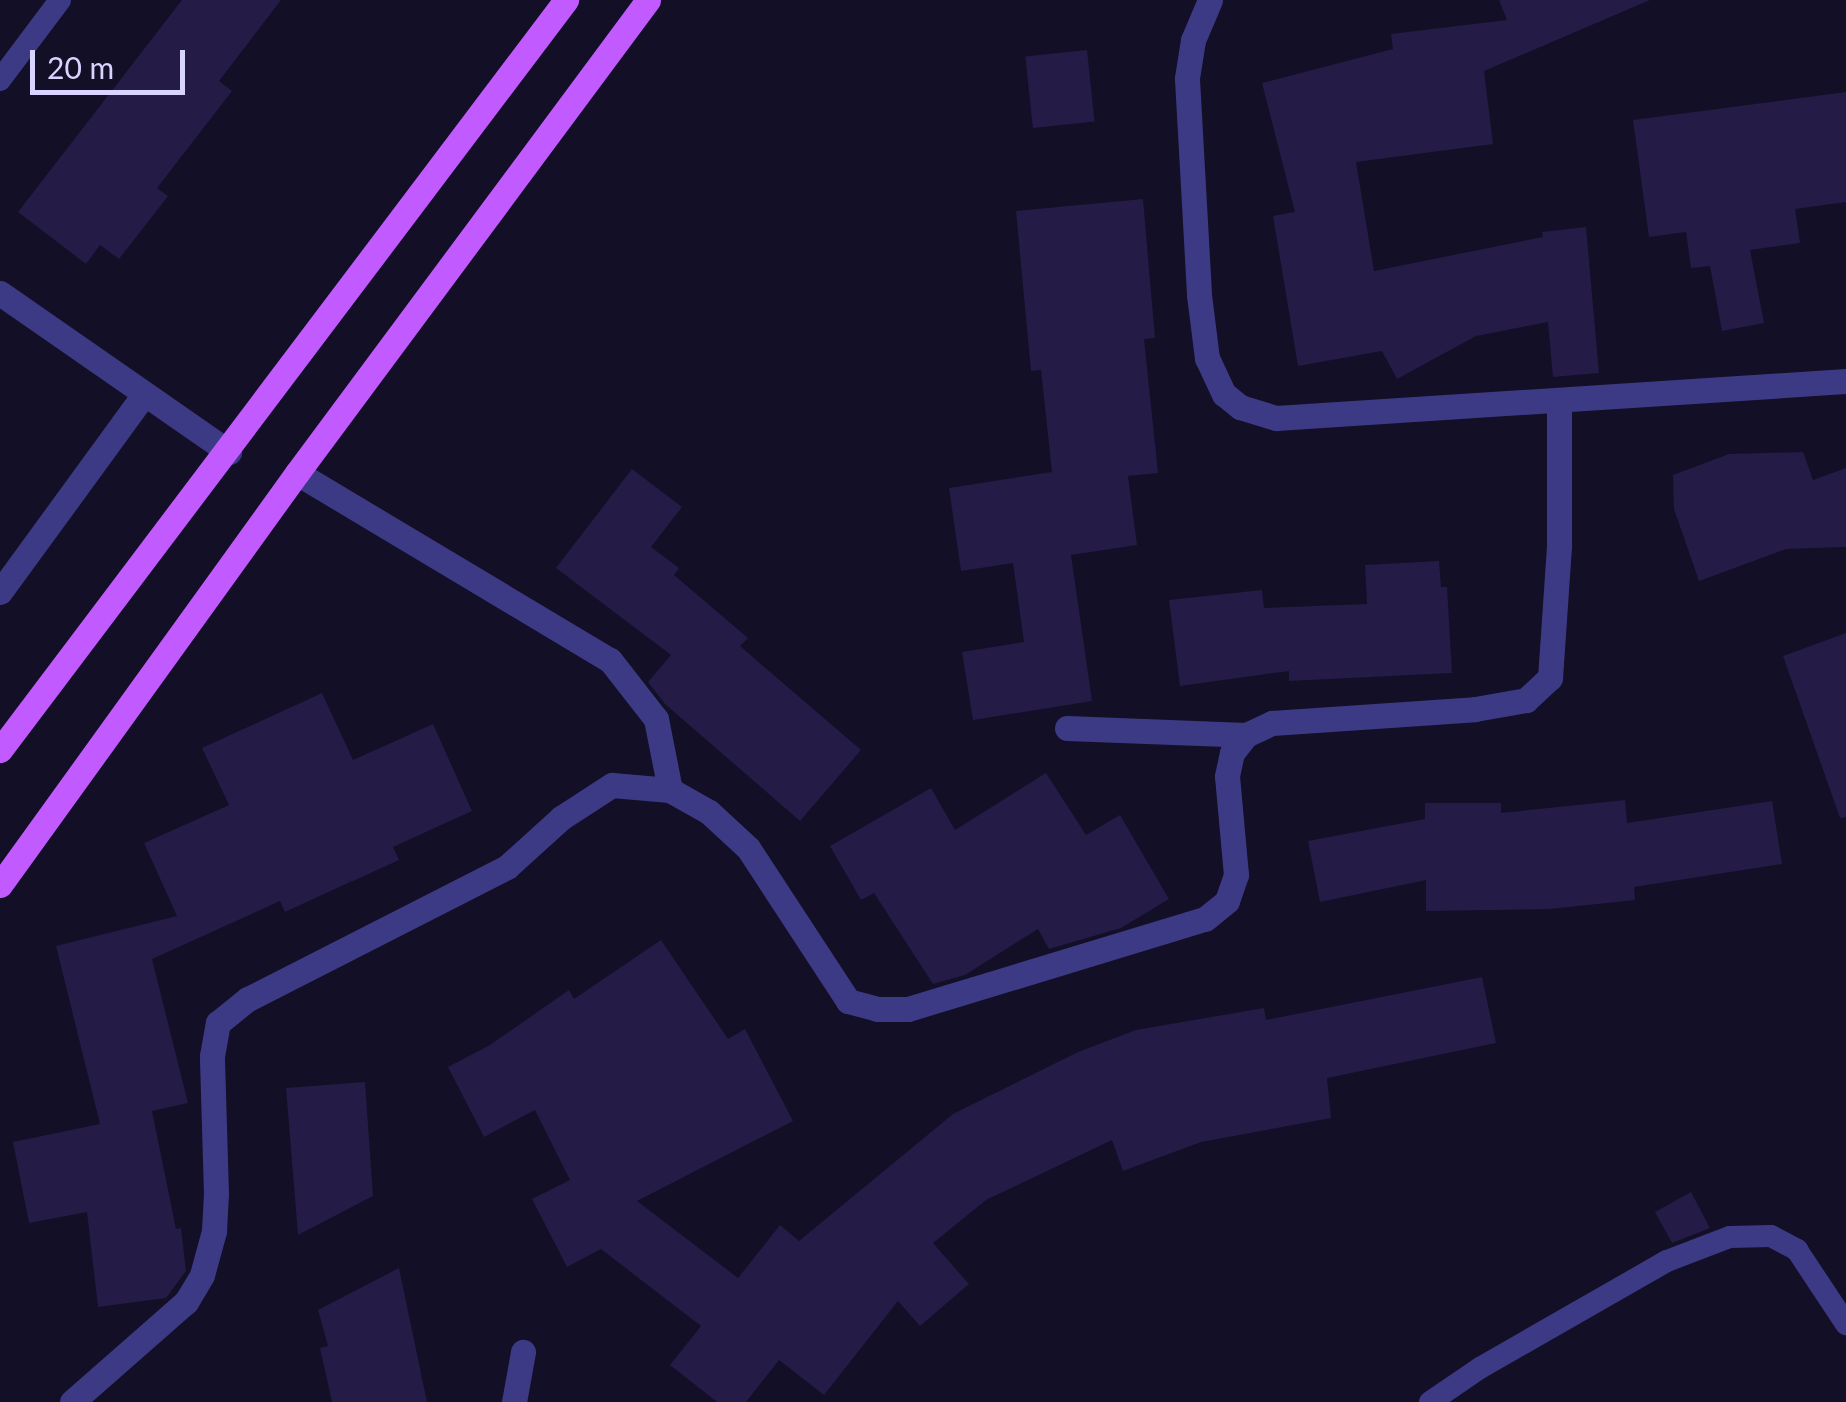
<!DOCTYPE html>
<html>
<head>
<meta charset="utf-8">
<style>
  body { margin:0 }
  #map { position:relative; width:1846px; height:1402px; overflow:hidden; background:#130f26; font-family:Lato,sans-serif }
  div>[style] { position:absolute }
  .building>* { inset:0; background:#241b47; transform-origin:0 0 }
  .service>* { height:22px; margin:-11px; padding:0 11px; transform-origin:11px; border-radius:11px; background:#3d3a85 }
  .minor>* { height:25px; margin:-12.5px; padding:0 12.5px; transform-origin:12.5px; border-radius:12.5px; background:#3d3a85 }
  .primary>* { height:25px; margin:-12.5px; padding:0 12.5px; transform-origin:12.5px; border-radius:12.5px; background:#c25bff }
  span { translate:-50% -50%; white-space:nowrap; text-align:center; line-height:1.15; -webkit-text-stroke:8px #130f26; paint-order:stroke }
  .scale { position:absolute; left:30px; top:50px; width:155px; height:45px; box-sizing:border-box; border:5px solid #d9d4ff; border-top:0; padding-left:12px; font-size:30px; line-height:35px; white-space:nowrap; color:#d9d4ff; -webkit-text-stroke:8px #130f26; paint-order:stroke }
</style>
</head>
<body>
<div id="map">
  <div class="building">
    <i style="clip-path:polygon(182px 0,281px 0,219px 81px,232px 91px,157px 188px,168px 196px,119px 259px,100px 245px,86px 264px,18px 212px)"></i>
    <i style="clip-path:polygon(1499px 0,1650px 0,1484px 71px,1493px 144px,1356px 162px,1374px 271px,1543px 237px,1542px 232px,1586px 227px,1599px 373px,1553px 377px,1548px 322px,1476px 336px,1397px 379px,1382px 351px,1298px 366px,1273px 216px,1295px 212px,1262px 83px,1393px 49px,1391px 34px,1507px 20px)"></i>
    <i style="left:1087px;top:50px;width:72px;height:62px;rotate:84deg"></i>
    <i style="clip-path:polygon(1846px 92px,1846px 202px,1795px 209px,1800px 243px,1750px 250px,1764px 323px,1722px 331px,1710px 266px,1691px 268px,1686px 232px,1649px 237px,1633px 120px)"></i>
    <i style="clip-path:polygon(1143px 199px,1155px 338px,1144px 339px,1158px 473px,1128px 476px,1137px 545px,1071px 555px,1092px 701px,973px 720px,962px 652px,1024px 642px,1013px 563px,961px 571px,949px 488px,1052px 472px,1041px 370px,1031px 371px,1016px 211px)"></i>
    <i style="clip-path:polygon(1803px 452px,1813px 480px,1846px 468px,1846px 547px,1786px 549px,1699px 581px,1674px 509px,1673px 475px,1729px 454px)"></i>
    <i style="clip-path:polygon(632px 469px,682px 507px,651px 547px,679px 568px,674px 575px,748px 638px,740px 646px,861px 750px,800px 821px,665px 704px,648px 682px,671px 655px,556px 568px)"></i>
    <i style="clip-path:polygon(1439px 561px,1441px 587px,1447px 587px,1452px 673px,1289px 681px,1289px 671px,1180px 686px,1169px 600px,1262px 590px,1264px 608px,1367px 604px,1365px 565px)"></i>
    <i style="clip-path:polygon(1846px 633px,1846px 817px,1840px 818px,1783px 656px)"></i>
    <i style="clip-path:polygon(322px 693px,353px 760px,433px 724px,472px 811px,393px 847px,399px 860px,351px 882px,349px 878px,350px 882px,285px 912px,280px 901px,152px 959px,188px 1103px,152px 1111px,176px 1229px,181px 1228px,186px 1271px,166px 1298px,98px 1307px,87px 1212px,29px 1223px,13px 1142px,100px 1124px,56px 946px,177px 916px,144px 843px,229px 805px,202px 748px)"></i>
    <i style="clip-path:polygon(1046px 773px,1086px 835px,1120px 815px,1169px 899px,1121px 928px,1049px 949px,1038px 929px,965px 975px,933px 984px,874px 893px,861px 900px,830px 846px,931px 788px,955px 830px)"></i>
    <i style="clip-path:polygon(1625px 800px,1627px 823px,1772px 801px,1782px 864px,1634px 887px,1635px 900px,1550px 909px,1426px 911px,1426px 880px,1320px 902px,1308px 841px,1425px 819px,1425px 803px,1501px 803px,1501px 813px)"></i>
    <i style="clip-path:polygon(661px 940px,728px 1039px,745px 1029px,793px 1121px,637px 1201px,738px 1278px,780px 1225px,799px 1241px,953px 1114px,1078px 1052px,1136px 1030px,1264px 1008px,1266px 1020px,1482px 977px,1496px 1043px,1327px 1078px,1331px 1118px,1201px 1142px,1123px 1171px,1112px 1140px,986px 1200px,933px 1243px,969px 1284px,920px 1326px,898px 1301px,824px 1395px,779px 1360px,746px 1402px,717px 1402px,670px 1365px,701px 1326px,601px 1249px,567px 1267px,532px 1199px,570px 1180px,535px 1110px,484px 1137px,448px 1067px,490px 1045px,569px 990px,574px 999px)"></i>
    <i style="clip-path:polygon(365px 1082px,373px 1196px,298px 1235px,286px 1088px)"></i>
    <i style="clip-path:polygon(1691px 1192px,1710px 1228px,1672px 1243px,1655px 1212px)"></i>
    <i style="clip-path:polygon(399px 1268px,427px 1402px,332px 1402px,320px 1348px,328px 1346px,318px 1310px)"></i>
  </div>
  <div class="service">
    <i style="left:0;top:80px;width:100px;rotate:-53.1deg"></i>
    <i style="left:1430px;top:1402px;width:60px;rotate:-34.2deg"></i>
    <i style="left:1480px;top:1368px;width:215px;rotate:-29.8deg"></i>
    <i style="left:1667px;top:1261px;width:67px;rotate:-20.9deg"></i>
    <i style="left:1730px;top:1237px;width:41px;rotate:-1.4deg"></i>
    <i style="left:1771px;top:1236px;width:30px;rotate:28deg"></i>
    <i style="left:1797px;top:1250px;width:89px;rotate:56.5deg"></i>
  </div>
  <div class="minor">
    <i style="left:1210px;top:0;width:43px;rotate:113deg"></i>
    <i style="left:1193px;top:40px;width:39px;rotate:99deg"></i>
    <i style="left:1187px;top:79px;width:216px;rotate:86.8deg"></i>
    <i style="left:1199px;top:295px;width:64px;rotate:82.8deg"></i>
    <i style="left:1207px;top:358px;width:40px;rotate:65deg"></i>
    <i style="left:1224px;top:394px;width:21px;rotate:39deg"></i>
    <i style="left:1240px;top:407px;width:38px;rotate:17deg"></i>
    <i style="left:1276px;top:418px;width:571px;rotate:-3.71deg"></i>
    <i style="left:0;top:293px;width:279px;rotate:34.8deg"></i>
    <i style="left:297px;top:473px;width:365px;rotate:30.9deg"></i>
    <i style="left:610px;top:660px;width:75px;rotate:52.1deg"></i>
    <i style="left:656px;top:719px;width:72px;rotate:78.8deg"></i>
    <i style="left:0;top:592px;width:243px;rotate:-53.9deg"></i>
    <i style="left:1067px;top:728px;width:179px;rotate:2.2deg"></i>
    <i style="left:72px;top:1402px;width:152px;rotate:-41.3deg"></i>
    <i style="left:186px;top:1302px;width:31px;rotate:-59deg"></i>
    <i style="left:202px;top:1275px;width:46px;rotate:-74.7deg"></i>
    <i style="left:214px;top:1231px;width:37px;rotate:-87deg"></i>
    <i style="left:216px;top:1194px;width:138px;rotate:-91.7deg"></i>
    <i style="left:212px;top:1056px;width:34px;rotate:-80deg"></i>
    <i style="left:218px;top:1023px;width:38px;rotate:-39deg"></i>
    <i style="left:248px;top:999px;width:291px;rotate:-27deg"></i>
    <i style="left:507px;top:867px;width:73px;rotate:-42.2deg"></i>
    <i style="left:561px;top:818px;width:61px;rotate:-32.9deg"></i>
    <i style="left:612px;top:785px;width:58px;rotate:4.9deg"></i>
    <i style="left:670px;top:790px;width:45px;rotate:29.4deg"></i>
    <i style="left:709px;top:812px;width:53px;rotate:42.7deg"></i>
    <i style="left:748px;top:848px;width:183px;rotate:56.8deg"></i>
    <i style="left:848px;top:1001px;width:30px;rotate:15deg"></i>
    <i style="left:877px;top:1009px;width:31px"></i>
    <i style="left:908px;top:1009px;width:310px;rotate:-16.9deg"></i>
    <i style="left:1205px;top:919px;width:28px;rotate:-39deg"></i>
    <i style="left:1227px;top:901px;width:28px;rotate:-71deg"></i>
    <i style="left:1236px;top:875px;width:99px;rotate:-95.2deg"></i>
    <i style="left:1227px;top:776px;width:24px;rotate:-78deg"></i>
    <i style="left:1232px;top:753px;width:23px;rotate:-52deg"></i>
    <i style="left:1246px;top:735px;width:29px;rotate:-25deg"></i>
    <i style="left:1272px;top:723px;width:203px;rotate:-3.9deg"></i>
    <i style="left:1475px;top:709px;width:52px;rotate:-10deg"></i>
    <i style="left:1526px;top:700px;width:33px;rotate:-43deg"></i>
    <i style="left:1550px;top:678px;width:133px;rotate:-86.1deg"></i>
    <i style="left:1559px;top:545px;width:143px;rotate:-90deg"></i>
    <i style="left:514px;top:1402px;width:51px;rotate:-79.8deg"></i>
  </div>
  <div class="primary">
    <i style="left:0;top:750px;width:940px;rotate:-52.96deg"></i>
    <i style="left:0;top:885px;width:508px;rotate:-54.21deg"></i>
    <i style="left:297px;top:473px;width:589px;rotate:-53.42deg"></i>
  </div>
  <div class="scale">20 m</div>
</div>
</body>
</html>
